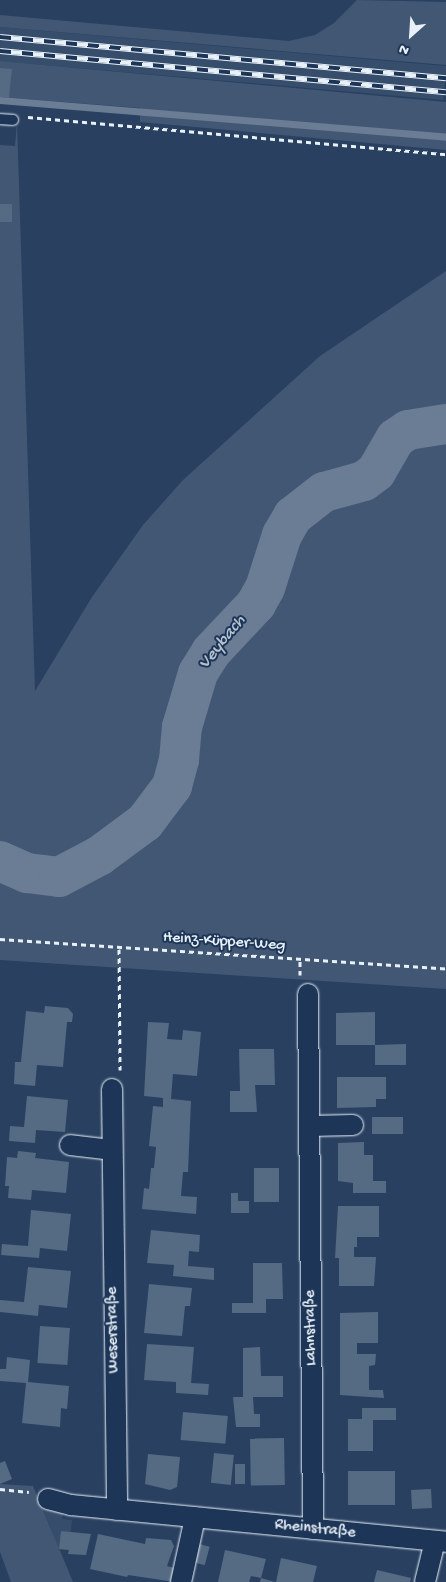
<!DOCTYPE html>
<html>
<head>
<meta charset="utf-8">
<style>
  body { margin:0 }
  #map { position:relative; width:446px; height:1582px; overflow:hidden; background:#294061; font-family:"Gochi Hand",sans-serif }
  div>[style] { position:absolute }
  .built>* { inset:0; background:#364d6b; transform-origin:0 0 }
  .green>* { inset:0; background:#415774 }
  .stream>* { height:7px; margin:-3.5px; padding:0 3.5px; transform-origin:3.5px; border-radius:3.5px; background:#6b7c95 }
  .river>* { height:40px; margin:-20px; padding:0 20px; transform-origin:20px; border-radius:20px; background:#6b7c95 }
  .building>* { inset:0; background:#556a83; transform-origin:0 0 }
  .path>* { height:3px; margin-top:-1.5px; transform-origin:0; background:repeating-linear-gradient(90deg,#e8f1f8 0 5px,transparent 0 9px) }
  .roads { filter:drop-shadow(0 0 1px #e8f1f8) drop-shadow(0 0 1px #e8f1f8) }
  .lane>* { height:10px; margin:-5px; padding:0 5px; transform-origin:5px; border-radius:5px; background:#1d3557 }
  .street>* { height:20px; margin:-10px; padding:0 10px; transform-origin:10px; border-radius:10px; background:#1d3557 }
  .rail>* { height:5.5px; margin-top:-2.75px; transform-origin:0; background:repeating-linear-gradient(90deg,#1d3557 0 11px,#e8f1f8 0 22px); box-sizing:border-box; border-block:1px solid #e8f1f8 }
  span { translate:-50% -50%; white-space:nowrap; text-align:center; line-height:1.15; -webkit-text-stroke:4px #1d3557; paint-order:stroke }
  .street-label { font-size:16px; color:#e8f1f8 }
  .water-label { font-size:18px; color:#b6c2d0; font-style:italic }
  .north { position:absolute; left:386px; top:10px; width:50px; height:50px; -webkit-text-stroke:4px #1d3557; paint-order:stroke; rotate:206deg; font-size:14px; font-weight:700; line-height:20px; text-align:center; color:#e8f1f8 }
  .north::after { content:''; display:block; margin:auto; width:18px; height:22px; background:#e8f1f8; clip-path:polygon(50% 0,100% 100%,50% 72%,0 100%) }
</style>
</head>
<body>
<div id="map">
  <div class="built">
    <i style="left:0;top:27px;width:448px;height:34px;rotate:5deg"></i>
    <i style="clip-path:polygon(43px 1509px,63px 1511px,62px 1519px,72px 1520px,69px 1550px,59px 1549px)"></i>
  </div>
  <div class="green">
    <i style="clip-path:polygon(357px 0,446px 2px,446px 65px,0 27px,0 15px,289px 41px,315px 35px,334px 23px)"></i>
    <i style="clip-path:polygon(0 61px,446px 102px,446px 150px,140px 122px,140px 108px,0 97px)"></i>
    <i style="clip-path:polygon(17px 122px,35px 691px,92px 597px,143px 525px,183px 480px,320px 356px,446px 271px,446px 418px,405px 425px,387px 439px,377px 459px,362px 472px,326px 481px,290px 505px,269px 537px,253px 590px,244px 604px,213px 631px,190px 666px,178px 694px,170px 767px,163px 784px,129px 824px,63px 865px,89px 870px,111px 858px,136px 841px,164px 812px,182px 785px,195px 709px,212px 668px,266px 604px,297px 525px,320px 505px,373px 485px,405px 439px,414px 435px,446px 433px,446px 989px,0 960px,0 145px,15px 146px)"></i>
    <i style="clip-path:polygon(0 1484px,33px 1486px,73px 1582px,11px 1582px,0 1552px)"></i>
  </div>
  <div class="stream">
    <i style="left:0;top:100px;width:448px;rotate:4.7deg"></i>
  </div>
  <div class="river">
    <i style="left:0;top:861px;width:30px;rotate:24deg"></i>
    <i style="left:27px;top:873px;width:32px;rotate:7deg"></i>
    <i style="left:59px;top:877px;width:45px;rotate:-27.7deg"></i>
    <i style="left:99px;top:856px;width:57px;rotate:-36.5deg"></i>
    <i style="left:145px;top:822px;width:45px;rotate:-53.1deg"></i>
    <i style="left:172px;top:786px;width:27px;rotate:-75deg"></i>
    <i style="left:179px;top:760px;width:33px;rotate:-85deg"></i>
    <i style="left:182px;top:727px;width:56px;rotate:-73.5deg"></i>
    <i style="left:198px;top:673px;width:25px;rotate:-58deg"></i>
    <i style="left:211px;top:652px;width:66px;rotate:-46.8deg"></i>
    <i style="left:256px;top:604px;width:18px;rotate:-61deg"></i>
    <i style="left:265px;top:588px;width:56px;rotate:-72.2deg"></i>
    <i style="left:282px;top:535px;width:22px;rotate:-60deg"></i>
    <i style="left:293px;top:516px;width:39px;rotate:-38deg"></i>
    <i style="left:324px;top:492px;width:41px;rotate:-15.4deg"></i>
    <i style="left:364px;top:481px;width:15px;rotate:-37deg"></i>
    <i style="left:376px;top:472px;width:39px;rotate:-60deg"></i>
    <i style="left:396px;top:438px;width:14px;rotate:-34deg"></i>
    <i style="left:408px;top:430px;width:38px;rotate:-9deg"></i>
  </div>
  <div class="building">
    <i style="clip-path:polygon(0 68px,12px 69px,9px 98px,0 97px)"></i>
    <i style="left:0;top:204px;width:12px;height:18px"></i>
    <i style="clip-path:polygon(45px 1006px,68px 1008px,73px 1014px,72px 1022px,67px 1022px,63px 1067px,37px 1065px,35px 1086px,14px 1084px,15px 1062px,21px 1062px,26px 1011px,44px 1013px)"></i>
    <i style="clip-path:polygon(375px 1012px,375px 1045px,406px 1044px,406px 1065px,375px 1065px,375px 1045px,336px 1045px,336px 1013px)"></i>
    <i style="clip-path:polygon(148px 1022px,169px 1023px,167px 1039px,182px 1040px,183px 1030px,201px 1032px,197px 1076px,173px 1074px,171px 1099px,191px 1101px,188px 1172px,183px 1172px,181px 1196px,197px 1197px,196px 1214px,142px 1209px,144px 1188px,149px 1189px,151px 1168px,154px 1168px,156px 1147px,149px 1146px,153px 1106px,163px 1107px,163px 1098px,144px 1096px)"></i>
    <i style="clip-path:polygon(239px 1049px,274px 1049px,275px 1085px,255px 1085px,257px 1112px,230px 1112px,230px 1091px,240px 1091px)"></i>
    <i style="clip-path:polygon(337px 1077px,386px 1077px,386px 1099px,376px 1099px,376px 1107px,337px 1108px)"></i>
    <i style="clip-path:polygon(27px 1096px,68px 1100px,65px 1132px,36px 1130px,35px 1143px,9px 1141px,10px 1126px,24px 1127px)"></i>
    <i style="left:372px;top:1117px;width:31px;height:17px"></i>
    <i style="clip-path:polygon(364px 1142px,364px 1155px,373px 1155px,373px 1181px,386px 1181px,386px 1193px,353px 1193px,353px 1183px,338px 1181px,338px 1143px)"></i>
    <i style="clip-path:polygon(18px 1151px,36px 1153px,35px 1158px,69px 1162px,66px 1193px,32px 1190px,31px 1200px,8px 1198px,9px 1186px,5px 1186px,7px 1157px,17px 1158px)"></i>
    <i style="left:254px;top:1168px;width:25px;height:34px"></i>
    <i style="clip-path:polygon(231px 1193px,238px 1193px,238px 1201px,249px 1201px,249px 1213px,231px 1213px)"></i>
    <i style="clip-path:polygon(338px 1206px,379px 1206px,379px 1237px,357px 1237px,357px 1247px,354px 1247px,354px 1257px,376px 1257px,374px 1286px,339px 1286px,339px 1258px,335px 1258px)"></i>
    <i style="clip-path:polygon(31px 1210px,71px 1214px,67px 1251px,40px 1248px,39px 1258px,1px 1255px,2px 1244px,28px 1246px)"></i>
    <i style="clip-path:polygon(151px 1230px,200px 1235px,199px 1252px,189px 1251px,188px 1266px,214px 1268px,214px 1280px,173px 1276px,174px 1265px,147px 1263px)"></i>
    <i style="clip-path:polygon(253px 1263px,282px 1263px,283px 1299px,266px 1299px,266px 1313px,232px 1313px,232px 1303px,253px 1303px)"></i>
    <i style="clip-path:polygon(28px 1267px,71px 1271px,67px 1308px,39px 1305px,38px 1316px,0 1312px,0 1300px,24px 1302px)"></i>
    <i style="clip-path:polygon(149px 1284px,192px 1288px,190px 1306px,185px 1306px,182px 1336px,144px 1333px)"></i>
    <i style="clip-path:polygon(378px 1312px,378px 1343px,357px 1343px,357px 1354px,376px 1354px,375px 1365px,369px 1366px,369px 1390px,383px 1390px,384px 1398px,340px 1395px,340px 1313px)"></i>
    <i style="left:40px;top:1326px;width:30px;height:37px;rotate:4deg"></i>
    <i style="clip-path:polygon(147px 1344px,194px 1347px,191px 1383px,209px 1384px,208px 1395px,176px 1393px,176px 1382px,144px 1380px)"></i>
    <i style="clip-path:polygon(260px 1347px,261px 1376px,283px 1376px,283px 1397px,253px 1397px,254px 1414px,260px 1414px,260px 1427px,236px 1427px,233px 1397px,243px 1397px,243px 1348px)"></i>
    <i style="clip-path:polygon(7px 1357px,30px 1360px,28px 1382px,69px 1386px,67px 1409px,61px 1408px,60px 1427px,22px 1423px,26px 1383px,0 1381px,0 1369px,6px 1369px)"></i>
    <i style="clip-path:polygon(362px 1408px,396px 1408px,396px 1420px,373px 1420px,373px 1451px,348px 1451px,348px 1419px,362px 1419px)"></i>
    <i style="left:183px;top:1412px;width:45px;height:28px;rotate:5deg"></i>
    <i style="left:284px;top:1438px;width:47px;height:34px;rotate:89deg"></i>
    <i style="left:214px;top:1453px;width:20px;height:30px;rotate:6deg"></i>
    <i style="clip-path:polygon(148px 1454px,180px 1457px,177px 1487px,170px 1490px,145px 1484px)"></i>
    <i style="clip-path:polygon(5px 1461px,12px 1479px,0 1484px,0 1463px)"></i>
    <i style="left:245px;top:1464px;width:20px;height:10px;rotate:90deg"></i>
    <i style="left:395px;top:1471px;width:34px;height:47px;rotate:90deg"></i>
    <i style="left:431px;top:1489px;width:19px;height:20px;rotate:87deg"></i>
    <i style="clip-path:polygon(61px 1531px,91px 1534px,86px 1555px,68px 1554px,69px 1550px,59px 1549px)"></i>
    <i style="clip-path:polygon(98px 1534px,145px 1544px,146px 1538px,171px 1540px,174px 1546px,167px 1566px,178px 1569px,175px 1582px,128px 1575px,127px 1577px,90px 1569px)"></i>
    <i style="left:199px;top:1544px;width:11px;height:19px;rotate:15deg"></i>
    <i style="clip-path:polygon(225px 1550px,266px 1559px,261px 1578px,275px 1582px,260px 1582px,261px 1578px,251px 1576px,249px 1582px,218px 1582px)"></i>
    <i style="clip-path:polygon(281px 1558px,317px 1566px,313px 1582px,276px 1582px)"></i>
    <i style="clip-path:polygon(377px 1570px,411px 1578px,410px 1582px,374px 1582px)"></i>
  </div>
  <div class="path">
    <i style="left:28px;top:117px;width:420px;rotate:5.1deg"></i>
    <i style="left:0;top:939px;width:447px;rotate:3.8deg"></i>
    <i style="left:119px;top:949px;width:121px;rotate:89.5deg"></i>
    <i style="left:300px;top:975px;width:14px;rotate:-90deg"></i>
    <i style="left:0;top:1489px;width:29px;rotate:6deg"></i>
  </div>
  <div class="roads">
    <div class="lane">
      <i style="left:0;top:119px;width:13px;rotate:4deg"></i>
    </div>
    <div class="street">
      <i style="left:308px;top:994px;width:535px;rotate:89.46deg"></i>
      <i style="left:112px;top:1089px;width:421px;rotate:89.3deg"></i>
      <i style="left:310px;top:1126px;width:43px;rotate:-1.3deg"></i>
      <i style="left:70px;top:1145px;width:42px;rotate:6.8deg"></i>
      <i style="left:48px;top:1499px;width:24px;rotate:15deg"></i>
      <i style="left:71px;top:1505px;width:377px;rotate:5.6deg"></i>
      <i style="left:181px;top:1582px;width:66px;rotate:-77.7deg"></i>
      <i style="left:425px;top:1582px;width:42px;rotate:-76.3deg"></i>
    </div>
  </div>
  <div class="rail">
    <i style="left:0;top:37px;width:448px;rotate:5.3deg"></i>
    <i style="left:0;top:51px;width:448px;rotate:5.3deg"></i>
  </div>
  <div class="street-label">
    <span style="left:224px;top:943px;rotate:4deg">Heinz-Küpper-Weg</span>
    <span style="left:312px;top:1328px;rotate:-91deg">Lahnstraße</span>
    <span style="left:114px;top:1330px;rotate:-91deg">Weserstraße</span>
    <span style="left:315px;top:1530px;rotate:6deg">Rheinstraße</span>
  </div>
  <div class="water-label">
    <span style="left:223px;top:643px;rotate:-51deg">Veybach</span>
  </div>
  <div class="north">N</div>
</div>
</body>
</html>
